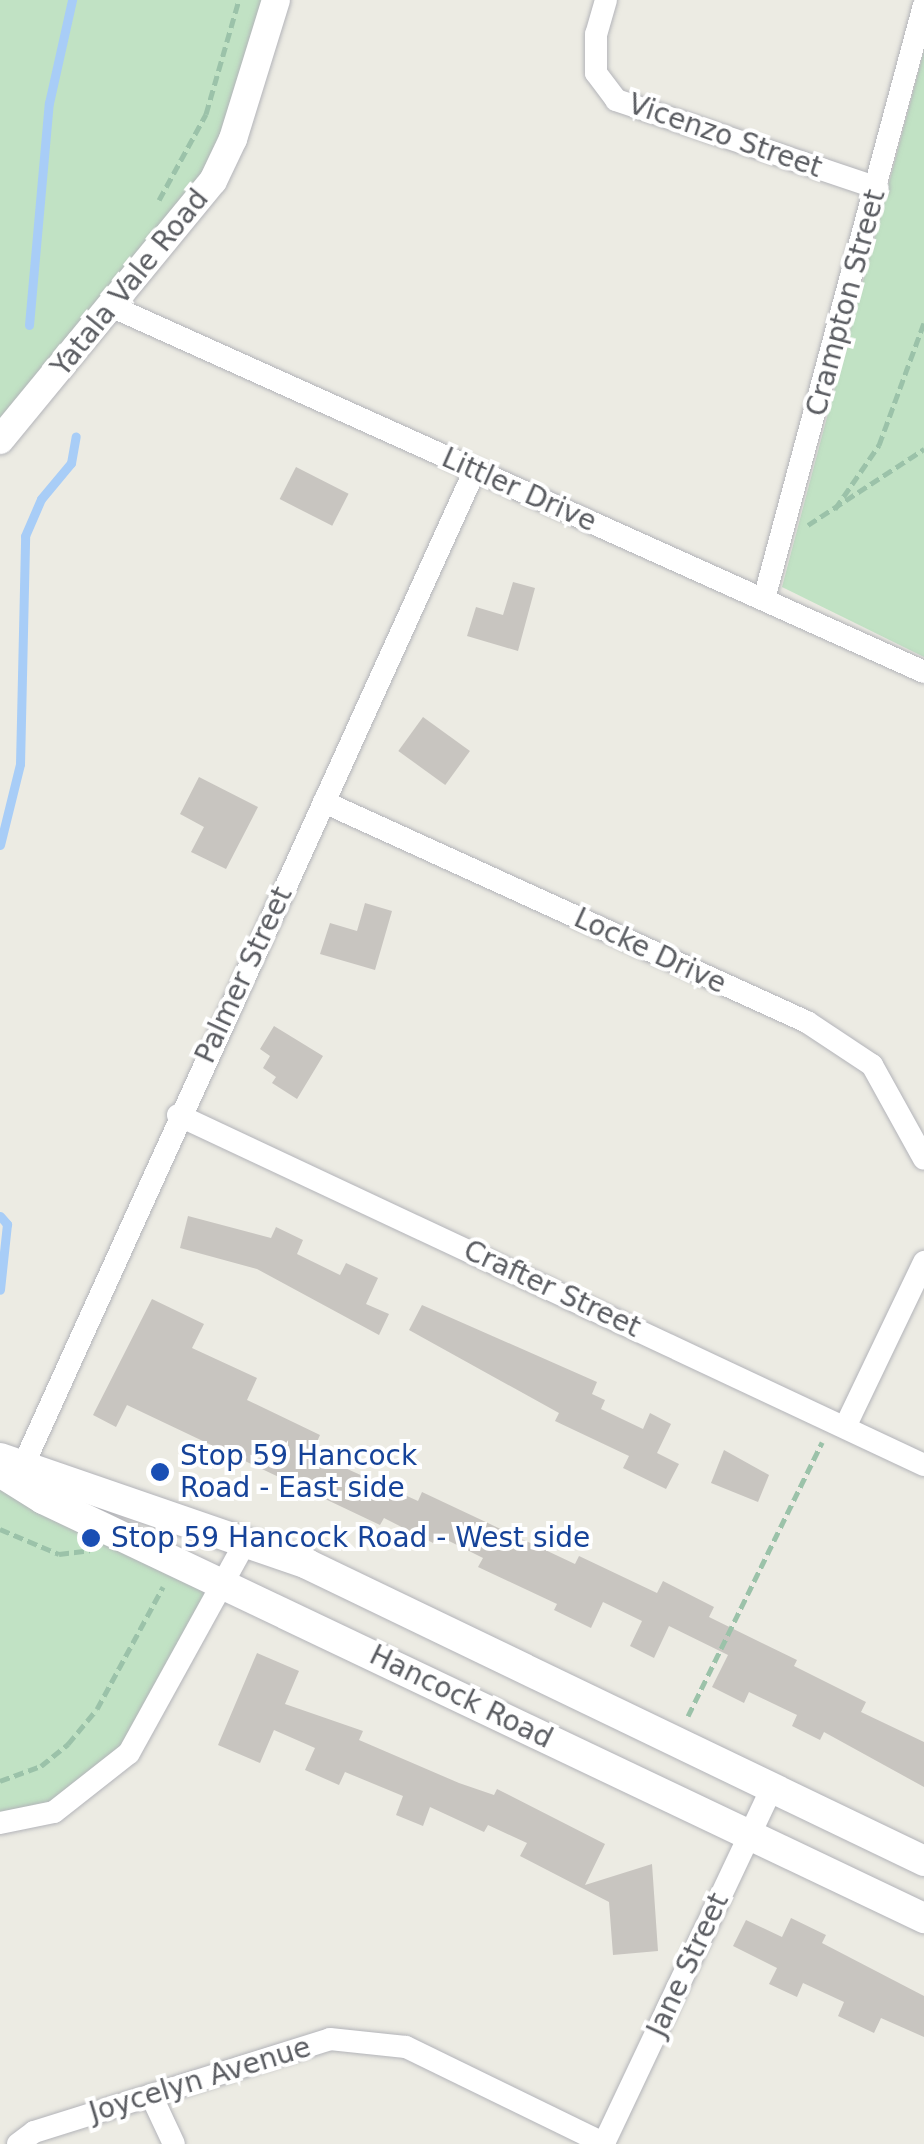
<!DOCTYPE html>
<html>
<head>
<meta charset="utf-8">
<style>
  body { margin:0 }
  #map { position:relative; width:924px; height:2144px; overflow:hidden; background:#ecebe3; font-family:"DejaVu Sans",sans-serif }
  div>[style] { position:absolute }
  .green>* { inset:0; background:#c1e2c4 }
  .stream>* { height:9px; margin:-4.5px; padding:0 4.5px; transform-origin:4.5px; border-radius:4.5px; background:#a8cdf7 }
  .building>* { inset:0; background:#c8c5c0; transform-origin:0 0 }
  .path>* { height:5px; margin-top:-2.5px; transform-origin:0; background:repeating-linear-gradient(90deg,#9bc2a9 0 10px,transparent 0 15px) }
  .roads { filter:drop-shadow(0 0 2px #b3b4b9) drop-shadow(0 0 2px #b3b4b9) }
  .minor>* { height:22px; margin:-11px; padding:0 11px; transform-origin:11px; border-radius:11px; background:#fff }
  .tertiary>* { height:28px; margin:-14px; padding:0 14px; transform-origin:14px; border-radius:14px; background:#fff }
  .secondary>* { height:30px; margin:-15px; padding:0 15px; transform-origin:15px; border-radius:15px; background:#fff }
  .dots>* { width:28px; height:28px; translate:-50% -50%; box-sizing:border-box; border:5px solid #fff; border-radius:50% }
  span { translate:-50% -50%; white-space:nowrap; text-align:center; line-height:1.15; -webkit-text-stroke:8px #fff; paint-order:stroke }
  .street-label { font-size:28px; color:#5b5d62 }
  .transit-label { font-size:28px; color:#164399 }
  .left { translate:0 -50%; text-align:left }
</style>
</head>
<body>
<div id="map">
  <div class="green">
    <i style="clip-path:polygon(0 0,276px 0,213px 181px,0 442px)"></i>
    <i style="clip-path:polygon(924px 51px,924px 657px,782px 587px)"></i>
    <i style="clip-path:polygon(0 1485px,224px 1584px,172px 1683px,84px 1793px,0 1823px)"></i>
  </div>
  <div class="stream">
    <i style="left:29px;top:325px;width:223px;rotate:-84.9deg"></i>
    <i style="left:49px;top:103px;width:106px;rotate:-77.4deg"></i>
    <i style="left:0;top:845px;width:83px;rotate:-76.1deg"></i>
    <i style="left:20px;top:764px;width:228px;rotate:-88.7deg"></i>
    <i style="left:25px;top:536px;width:40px;rotate:-66.6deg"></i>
    <i style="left:41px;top:499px;width:47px;rotate:-50.2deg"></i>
    <i style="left:71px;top:463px;width:27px;rotate:-80deg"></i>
    <i style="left:0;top:1216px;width:11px;rotate:49deg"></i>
    <i style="left:7px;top:1224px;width:66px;rotate:96.1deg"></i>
  </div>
  <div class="building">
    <i style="left:296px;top:467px;width:59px;height:36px;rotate:27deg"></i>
    <i style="clip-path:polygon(513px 582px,535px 588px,518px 651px,467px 636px,476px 607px,503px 615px)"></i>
    <i style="left:423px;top:717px;width:58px;height:42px;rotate:36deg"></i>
    <i style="clip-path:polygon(199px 777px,258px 807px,226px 869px,191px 852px,204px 827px,180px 814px)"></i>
    <i style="clip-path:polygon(365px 903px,392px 911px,375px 970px,320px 954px,330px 923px,357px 931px)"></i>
    <i style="clip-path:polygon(274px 1026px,323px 1056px,297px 1099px,272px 1083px,276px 1077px,263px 1068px,270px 1056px,260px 1049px)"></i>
    <i style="clip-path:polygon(188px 1216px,271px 1238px,276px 1227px,303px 1240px,297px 1254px,340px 1275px,346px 1263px,378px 1278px,366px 1304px,389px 1314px,379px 1335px,257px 1269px,180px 1248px)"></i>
    <i style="clip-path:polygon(152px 1299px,204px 1324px,192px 1348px,257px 1378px,247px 1400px,320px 1435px,312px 1453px,418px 1501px,422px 1492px,575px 1564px,579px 1556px,657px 1593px,663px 1581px,714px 1607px,709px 1617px,797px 1660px,794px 1666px,866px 1702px,861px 1712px,924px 1742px,924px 1787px,824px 1732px,820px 1740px,792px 1726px,797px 1715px,749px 1692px,744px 1703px,712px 1687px,728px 1655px,669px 1626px,654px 1658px,630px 1646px,642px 1621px,603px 1602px,591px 1628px,554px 1610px,557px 1604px,478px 1567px,483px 1558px,437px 1535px,433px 1543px,384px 1518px,380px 1525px,127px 1405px,116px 1427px,93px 1415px)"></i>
    <i style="clip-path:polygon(422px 1305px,597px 1382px,592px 1394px,605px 1400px,601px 1409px,643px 1429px,650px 1413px,671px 1424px,657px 1453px,679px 1464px,666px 1489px,623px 1468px,629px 1456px,555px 1421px,559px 1413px,409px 1330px)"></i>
    <i style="clip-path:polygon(724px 1450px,769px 1475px,758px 1502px,711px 1483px)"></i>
    <i style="clip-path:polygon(257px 1653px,299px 1671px,285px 1704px,363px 1731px,359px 1740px,459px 1783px,494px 1795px,497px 1789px,605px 1844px,585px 1885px,652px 1864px,658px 1951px,613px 1955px,609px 1902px,520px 1856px,527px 1843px,488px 1825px,484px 1832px,430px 1807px,423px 1826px,396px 1815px,403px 1796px,345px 1772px,339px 1785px,305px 1770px,315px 1748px,274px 1730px,260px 1763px,218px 1745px)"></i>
    <i style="clip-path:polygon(791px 1918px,826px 1935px,822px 1943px,924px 1996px,924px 2037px,881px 2018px,874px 2033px,838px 2016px,844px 2002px,803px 1983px,797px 1997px,769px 1984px,777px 1968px,733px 1946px,746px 1920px,782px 1937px)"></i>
  </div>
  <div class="path">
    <i style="left:159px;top:200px;width:98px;rotate:-61.3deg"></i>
    <i style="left:206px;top:114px;width:119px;rotate:-73.9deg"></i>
    <i style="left:835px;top:509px;width:78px;rotate:-55.5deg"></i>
    <i style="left:879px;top:445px;width:130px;rotate:-69.8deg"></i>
    <i style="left:808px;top:525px;width:139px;rotate:-33.2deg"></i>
    <i style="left:0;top:1529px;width:64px;rotate:23deg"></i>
    <i style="left:59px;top:1554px;width:31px;rotate:-7deg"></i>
    <i style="left:688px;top:1716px;width:305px;rotate:-63.9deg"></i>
    <i style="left:0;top:1781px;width:44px;rotate:-20.1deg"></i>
    <i style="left:41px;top:1766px;width:35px;rotate:-39deg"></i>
    <i style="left:68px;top:1744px;width:45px;rotate:-50.4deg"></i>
    <i style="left:97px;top:1709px;width:139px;rotate:-61.6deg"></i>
  </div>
  <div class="roads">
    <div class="minor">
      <i style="left:606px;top:0;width:35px;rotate:106deg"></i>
      <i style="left:596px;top:34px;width:39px;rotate:90deg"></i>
      <i style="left:596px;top:73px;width:34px;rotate:53deg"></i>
      <i style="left:616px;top:100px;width:276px;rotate:18.6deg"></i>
      <i style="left:113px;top:307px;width:889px;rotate:24.23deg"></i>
      <i style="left:764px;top:599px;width:615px;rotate:-74.92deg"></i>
      <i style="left:324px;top:802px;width:531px;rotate:24.49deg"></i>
      <i style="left:807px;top:1022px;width:78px;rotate:33.5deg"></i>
      <i style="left:872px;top:1065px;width:107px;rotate:61deg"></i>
      <i style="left:178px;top:1115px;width:824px;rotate:25.13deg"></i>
      <i style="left:846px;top:1425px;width:181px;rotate:-64.4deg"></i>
      <i style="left:17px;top:1479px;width:1108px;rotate:-65.59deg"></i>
      <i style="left:0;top:1823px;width:55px;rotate:-11.5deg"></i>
      <i style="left:54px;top:1812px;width:95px;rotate:-38.2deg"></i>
      <i style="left:129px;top:1753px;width:242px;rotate:-61.1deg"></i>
      <i style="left:151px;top:2095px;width:54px;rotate:64.9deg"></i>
      <i style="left:604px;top:2143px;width:394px;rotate:-64.7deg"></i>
      <i style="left:18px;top:2144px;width:20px;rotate:-37deg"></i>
      <i style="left:34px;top:2132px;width:310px;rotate:-17.4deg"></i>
      <i style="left:330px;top:2039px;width:76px;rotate:6deg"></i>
      <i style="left:406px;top:2047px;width:221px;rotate:26deg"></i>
    </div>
    <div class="tertiary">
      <i style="left:0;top:440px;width:335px;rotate:-50.6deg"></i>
      <i style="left:213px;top:181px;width:47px;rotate:-64.5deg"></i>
      <i style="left:233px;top:139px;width:145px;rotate:-72.8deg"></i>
    </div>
    <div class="secondary">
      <i style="left:0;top:1458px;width:325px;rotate:19deg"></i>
      <i style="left:307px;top:1564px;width:685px;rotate:25.7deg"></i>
      <i style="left:0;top:1472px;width:51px;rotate:32.1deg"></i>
      <i style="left:43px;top:1499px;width:976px;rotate:25.44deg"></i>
    </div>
  </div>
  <div class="dots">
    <i style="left:160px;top:1472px;background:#1a4fb4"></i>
    <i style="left:91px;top:1538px;background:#1a4fb4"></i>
  </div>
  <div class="street-label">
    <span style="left:725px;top:136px;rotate:19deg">Vicenzo Street</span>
    <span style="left:130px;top:283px;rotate:-51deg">Yatala Vale Road</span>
    <span style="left:846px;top:303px;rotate:-75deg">Crampton Street</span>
    <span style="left:519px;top:490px;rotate:24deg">Littler Drive</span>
    <span style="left:650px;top:951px;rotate:25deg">Locke Drive</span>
    <span style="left:244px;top:975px;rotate:-65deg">Palmer Street</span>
    <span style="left:552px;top:1289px;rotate:25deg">Crafter Street</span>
    <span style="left:461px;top:1697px;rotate:26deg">Hancock Road</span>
    <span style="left:688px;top:1965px;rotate:-65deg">Jane Street</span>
    <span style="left:200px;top:2080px;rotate:-17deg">Joycelyn Avenue</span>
  </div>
  <div class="transit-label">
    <span class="left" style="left:180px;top:1472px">Stop 59 Hancock<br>Road - East side</span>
    <span class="left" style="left:111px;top:1538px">Stop 59 Hancock Road - West side</span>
  </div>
</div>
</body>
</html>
